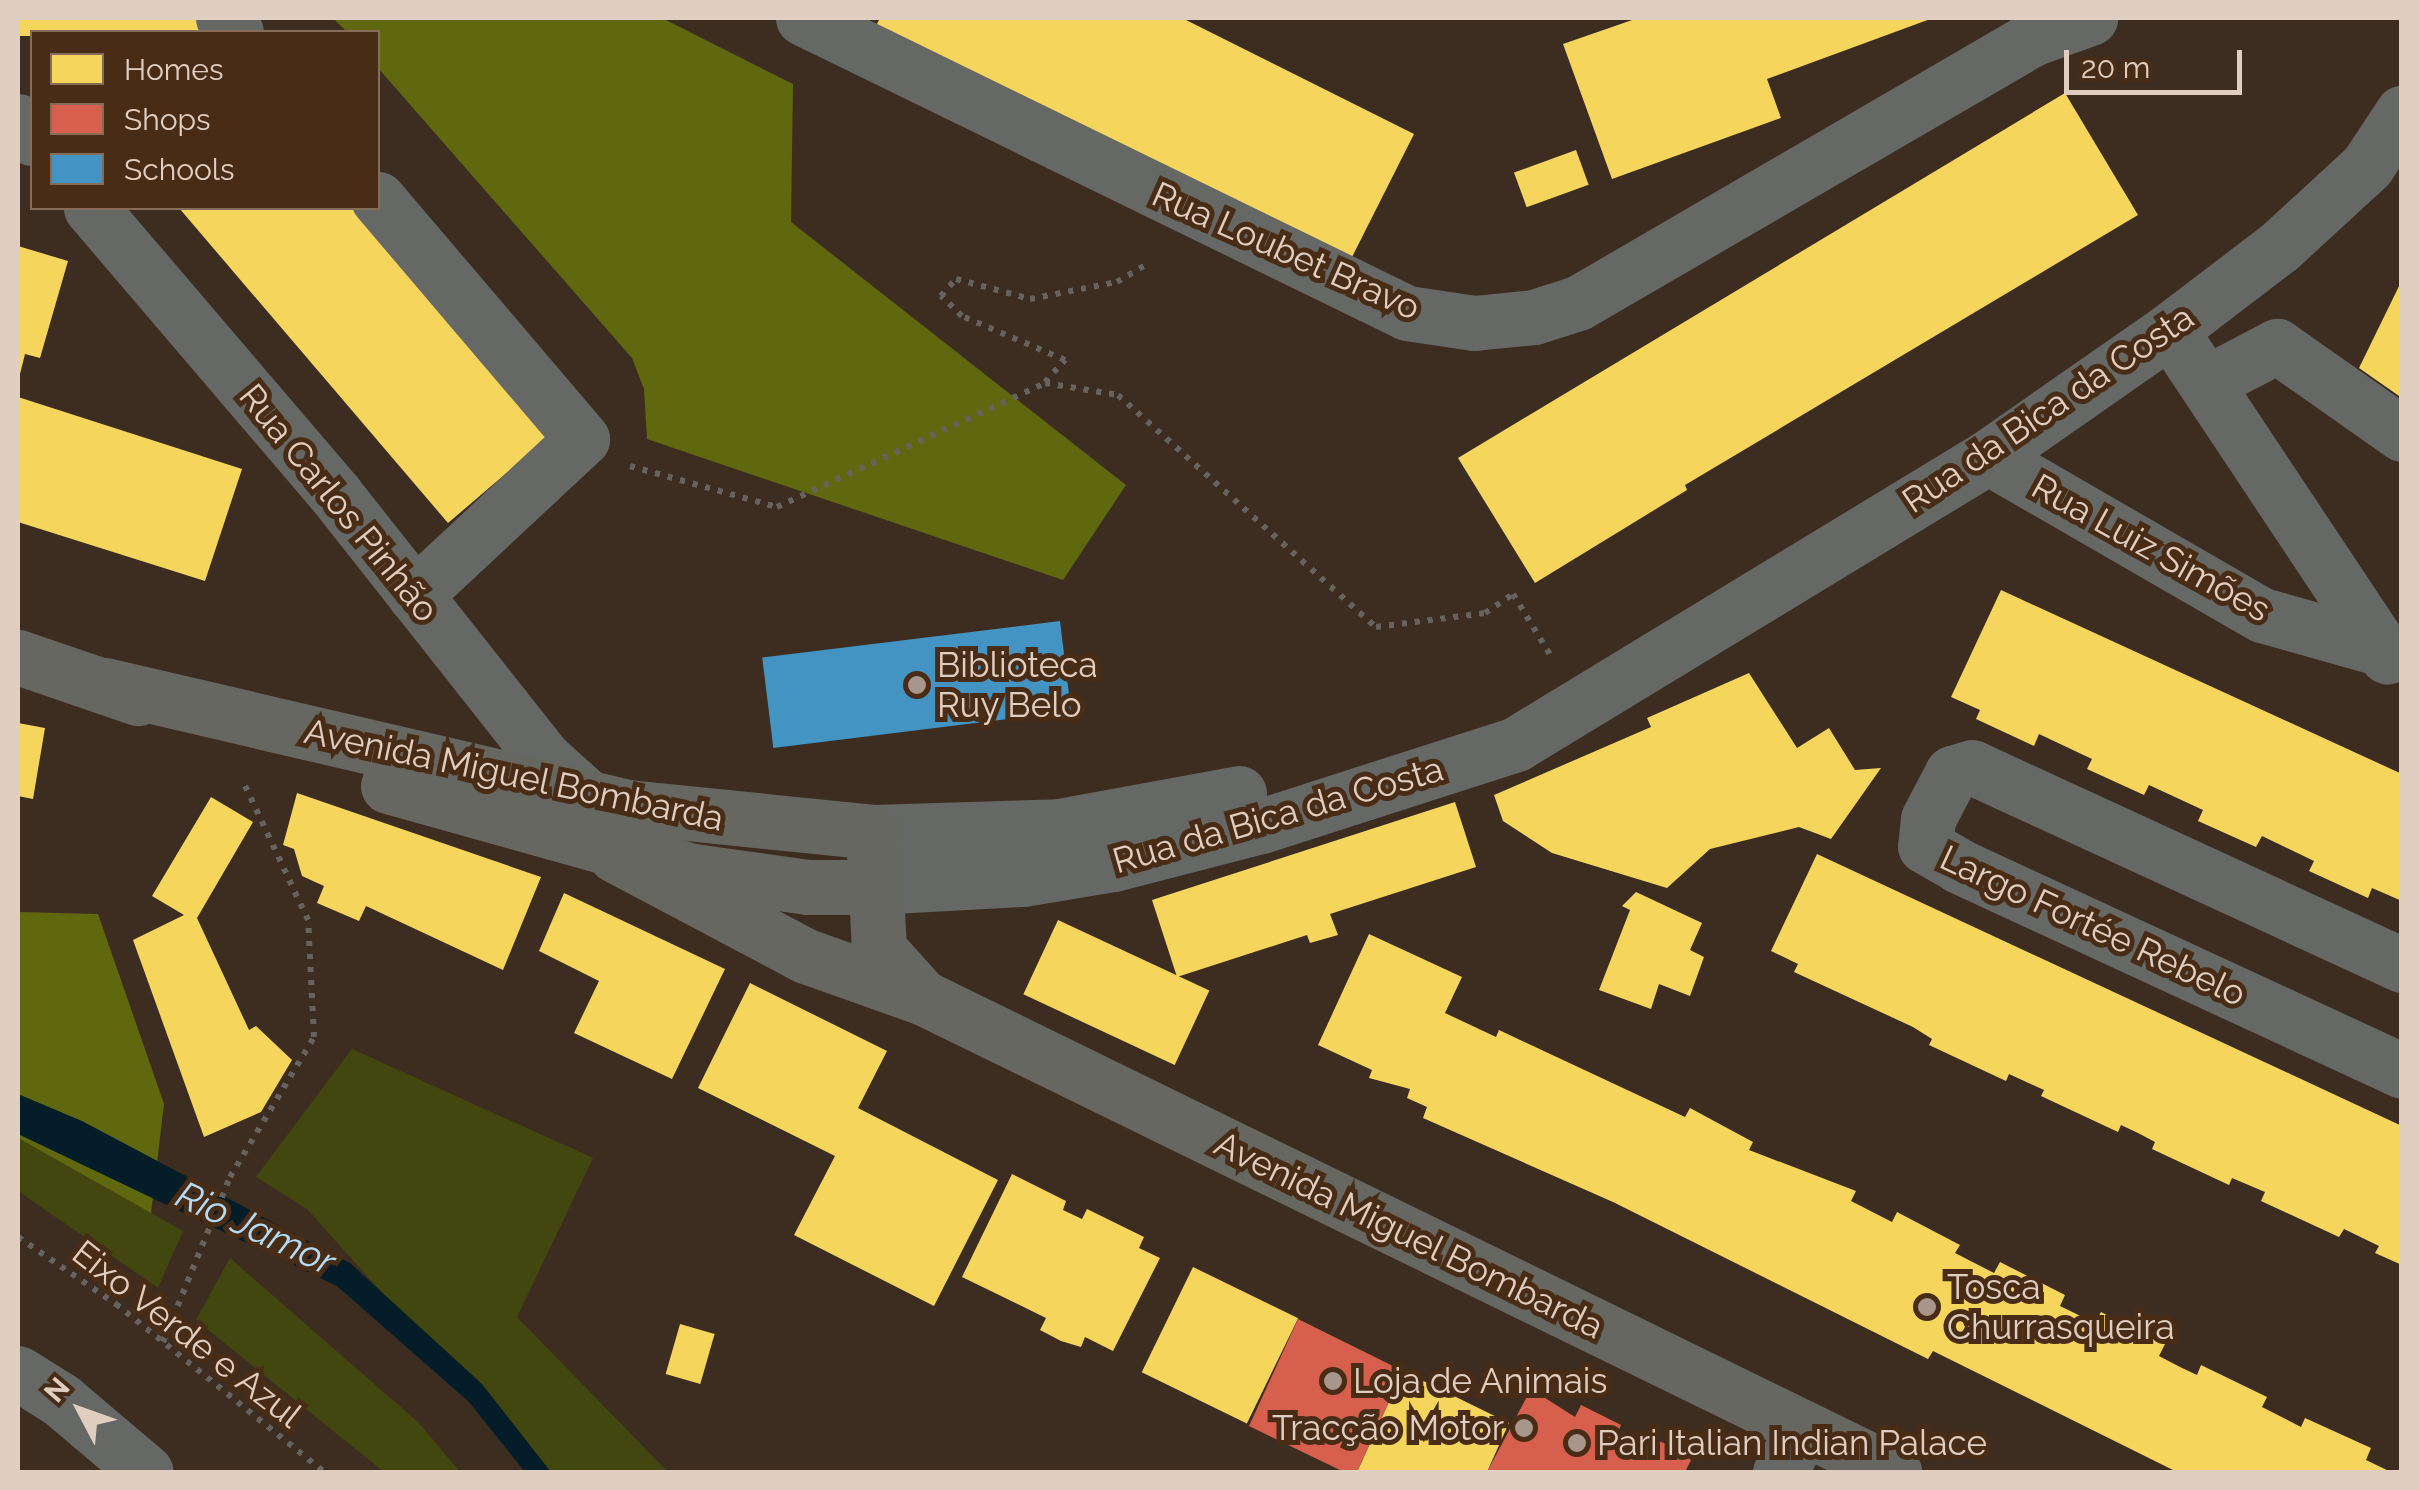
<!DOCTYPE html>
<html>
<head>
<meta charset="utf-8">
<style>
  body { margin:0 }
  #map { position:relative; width:2419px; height:1490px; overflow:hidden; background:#3d2d21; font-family:Raleway,sans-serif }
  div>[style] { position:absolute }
  .green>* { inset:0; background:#42470f }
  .forest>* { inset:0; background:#60680f }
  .water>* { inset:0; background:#051c29 }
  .homes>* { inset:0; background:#f6d55c; transform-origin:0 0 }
  .shops>* { inset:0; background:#d6604d }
  .schools>* { inset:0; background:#4393c3; transform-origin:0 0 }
  .path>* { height:6px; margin-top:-3px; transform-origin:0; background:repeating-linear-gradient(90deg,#66635f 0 5px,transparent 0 13px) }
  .minor>* { height:55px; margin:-27.5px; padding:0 27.5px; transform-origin:27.5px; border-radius:27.5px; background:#656864 }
  .major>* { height:55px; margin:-27.5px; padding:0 27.5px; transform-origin:27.5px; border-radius:27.5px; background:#676761 }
  .dots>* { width:28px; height:28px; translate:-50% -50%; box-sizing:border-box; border:5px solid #482c16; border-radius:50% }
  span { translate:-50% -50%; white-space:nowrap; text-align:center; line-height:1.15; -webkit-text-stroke:10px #482c16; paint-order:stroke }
  .street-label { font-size:35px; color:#e0cec1 }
  .poi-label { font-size:35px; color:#e0cec1 }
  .left { translate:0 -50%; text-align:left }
  .right { translate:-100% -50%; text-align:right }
  .water-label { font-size:38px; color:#b1dbf7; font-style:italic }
  .frame { position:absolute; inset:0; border:20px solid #e0cec1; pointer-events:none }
  .legend { position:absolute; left:30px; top:30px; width:350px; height:180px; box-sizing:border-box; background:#482c16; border:2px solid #856d5a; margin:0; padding:12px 18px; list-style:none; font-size:30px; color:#e0cec1 }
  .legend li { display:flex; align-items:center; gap:20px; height:50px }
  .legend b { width:50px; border:2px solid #856d5a }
  .north { position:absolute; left:30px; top:1360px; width:100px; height:100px; -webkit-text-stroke:8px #482c16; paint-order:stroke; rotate:311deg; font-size:28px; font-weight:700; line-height:40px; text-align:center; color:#e0cec1 }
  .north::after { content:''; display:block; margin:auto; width:35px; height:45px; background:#e0cec1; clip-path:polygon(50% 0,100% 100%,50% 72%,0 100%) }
  .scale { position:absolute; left:2064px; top:50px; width:178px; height:45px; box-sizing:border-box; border:5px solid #e0cec1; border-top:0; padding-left:12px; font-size:30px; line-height:35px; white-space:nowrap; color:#e0cec1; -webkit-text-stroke:8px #482c16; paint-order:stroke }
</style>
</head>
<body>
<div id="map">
  <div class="green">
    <i style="clip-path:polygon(352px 1049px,593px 1158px,517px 1317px,668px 1472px,543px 1472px,307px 1209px,256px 1177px)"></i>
    <i style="clip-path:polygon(18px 1138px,183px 1231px,158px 1288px,18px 1191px)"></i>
    <i style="clip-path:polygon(230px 1258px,419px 1423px,460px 1472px,384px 1472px,196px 1320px)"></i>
  </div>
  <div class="forest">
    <i style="clip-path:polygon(333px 18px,662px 18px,793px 84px,791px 222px,1126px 485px,1063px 580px,647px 439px,644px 389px,632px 358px,378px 68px,378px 32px,347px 32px)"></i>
    <i style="clip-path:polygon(18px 912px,98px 914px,164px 1104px,151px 1213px,18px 1138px)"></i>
  </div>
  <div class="water">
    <i style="clip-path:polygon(18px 1094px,82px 1121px,350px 1263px,482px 1384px,551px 1472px,525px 1472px,469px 1402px,337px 1286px,18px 1134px)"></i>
  </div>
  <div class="homes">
    <i style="left:18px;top:18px;width:188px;height:18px"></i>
    <i style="clip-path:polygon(880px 18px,1182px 18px,1414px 134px,1348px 265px,875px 28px)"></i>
    <i style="clip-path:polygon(1638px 18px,1933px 18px,1767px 79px,1781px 118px,1612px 179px,1563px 44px)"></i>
    <i style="clip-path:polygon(2065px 93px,2138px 215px,1685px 485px,1687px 490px,1535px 583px,1458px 458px)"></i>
    <i style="left:1576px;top:150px;width:37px;height:66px;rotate:70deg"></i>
    <i style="clip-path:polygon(179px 208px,367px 208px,557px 430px,448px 523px)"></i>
    <i style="clip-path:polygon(18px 246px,68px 261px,40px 358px,25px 354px,19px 378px)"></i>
    <i style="clip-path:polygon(2402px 280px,2402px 398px,2359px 368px)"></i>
    <i style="clip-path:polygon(18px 397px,242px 469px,205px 581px,18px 522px)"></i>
    <i style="clip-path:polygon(2001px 590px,2402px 774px,2402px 901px,2372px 888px,2368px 898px,2309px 871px,2314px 861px,2262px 836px,2256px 847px,2198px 821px,2203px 810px,2149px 785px,2144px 795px,2087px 769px,2092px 759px,2039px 734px,2034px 746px,1976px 719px,1980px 710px,1951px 697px)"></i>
    <i style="clip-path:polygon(1749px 673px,1797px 748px,1829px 728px,1855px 770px,1881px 768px,1831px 839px,1799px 827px,1710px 849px,1667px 888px,1552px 853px,1503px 821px,1494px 795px,1651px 727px,1647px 718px)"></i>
    <i style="clip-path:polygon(18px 723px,45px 728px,33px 799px,18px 796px)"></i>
    <i style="clip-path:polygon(297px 793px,541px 877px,503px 970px,366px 906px,359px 921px,317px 903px,324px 886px,302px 876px,294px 849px,283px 845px)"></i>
    <i style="clip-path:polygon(211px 797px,253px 822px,197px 918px,249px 1030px,256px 1026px,292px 1060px,261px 1112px,204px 1137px,133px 940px,184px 915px,152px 896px)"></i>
    <i style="clip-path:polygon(1455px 802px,1476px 867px,1330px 914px,1338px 935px,1310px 943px,1307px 935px,1177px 977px,1152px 900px)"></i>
    <i style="clip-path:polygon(1817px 854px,2402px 1126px,2402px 1265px,2375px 1253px,2379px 1246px,2344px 1229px,2339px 1237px,2261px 1201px,2265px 1192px,2232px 1178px,2229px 1185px,2152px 1149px,2155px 1142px,2138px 1133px,2121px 1125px,2118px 1132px,2041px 1096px,2044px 1090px,2009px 1074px,2006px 1081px,1929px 1045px,1932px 1039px,1913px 1027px,1794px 972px,1798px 964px,1771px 951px)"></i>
    <i style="clip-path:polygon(1636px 892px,1702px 923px,1690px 950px,1704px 957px,1690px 996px,1659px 984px,1651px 1009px,1599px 990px,1630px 910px,1622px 906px)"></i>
    <i style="clip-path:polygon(564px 893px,725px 969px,672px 1079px,574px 1033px,599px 981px,539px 951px)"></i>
    <i style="left:1058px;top:920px;width:167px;height:82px;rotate:25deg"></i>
    <i style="clip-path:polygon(1369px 934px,1462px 977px,1445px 1013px,1496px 1037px,1499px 1030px,1685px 1117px,1690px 1108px,1753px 1142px,1749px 1150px,1856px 1191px,1851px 1201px,1892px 1222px,1897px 1212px,1960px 1245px,1955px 1253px,1994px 1273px,2000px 1262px,2065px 1295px,2060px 1306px,2095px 1323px,2101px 1312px,2165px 1344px,2159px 1356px,2180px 1367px,2197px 1375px,2201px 1365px,2267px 1397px,2262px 1407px,2301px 1427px,2305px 1418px,2371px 1448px,2366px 1460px,2391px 1472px,2177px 1472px,1933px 1351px,1928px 1359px,1613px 1202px,1423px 1118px,1427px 1107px,1407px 1098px,1410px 1089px,1369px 1078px,1372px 1070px,1318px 1045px)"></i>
    <i style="clip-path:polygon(750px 983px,887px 1051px,858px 1108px,998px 1180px,934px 1306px,794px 1235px,835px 1156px,698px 1088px)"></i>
    <i style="clip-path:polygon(1012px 1174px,1066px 1201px,1063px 1210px,1082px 1219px,1087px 1209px,1144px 1237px,1139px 1248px,1160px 1258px,1113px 1351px,1085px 1337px,1081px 1347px,1061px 1341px,1040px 1330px,1046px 1318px,962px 1277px)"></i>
    <i style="left:1193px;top:1267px;width:117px;height:117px;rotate:26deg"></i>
    <i style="left:680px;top:1324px;width:36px;height:52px;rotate:16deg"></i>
    <i style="clip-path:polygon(1403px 1371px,1509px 1423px,1487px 1472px,1357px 1472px)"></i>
  </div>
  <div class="shops">
    <i style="clip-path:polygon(1298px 1319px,1403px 1371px,1357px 1472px,1344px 1472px,1249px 1426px)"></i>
    <i style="clip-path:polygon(1531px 1389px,1575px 1417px,1581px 1405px,1621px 1425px,1616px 1437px,1644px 1450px,1650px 1437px,1682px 1451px,1691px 1460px,1685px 1472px,1487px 1472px)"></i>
  </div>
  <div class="schools">
    <i style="left:1060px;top:621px;width:91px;height:300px;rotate:83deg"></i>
  </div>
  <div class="path">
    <i style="left:1045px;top:382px;width:30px;rotate:-48deg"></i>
    <i style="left:1065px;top:360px;width:112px;rotate:-156.9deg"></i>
    <i style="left:962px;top:316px;width:29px;rotate:-136deg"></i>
    <i style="left:941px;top:296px;width:23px;rotate:-49deg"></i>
    <i style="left:956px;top:279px;width:77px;rotate:15.1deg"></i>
    <i style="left:1030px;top:299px;width:89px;rotate:-11.1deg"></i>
    <i style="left:1117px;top:282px;width:37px;rotate:-31deg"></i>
    <i style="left:630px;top:466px;width:153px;rotate:15.6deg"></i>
    <i style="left:777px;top:507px;width:295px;rotate:-24.8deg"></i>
    <i style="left:1045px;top:383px;width:74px;rotate:9.3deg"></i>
    <i style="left:1118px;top:395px;width:347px;rotate:42deg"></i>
    <i style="left:1376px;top:627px;width:110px;rotate:-7.3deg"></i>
    <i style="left:1485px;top:613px;width:34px;rotate:-34deg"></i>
    <i style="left:1513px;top:594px;width:75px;rotate:58.6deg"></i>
    <i style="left:18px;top:1237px;width:119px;rotate:34.4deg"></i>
    <i style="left:116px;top:1304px;width:267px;rotate:38.9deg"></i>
    <i style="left:163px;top:1342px;width:178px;rotate:-67.9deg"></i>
    <i style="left:230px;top:1177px;width:163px;rotate:-59deg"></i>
    <i style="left:314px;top:1037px;width:117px;rotate:-92.9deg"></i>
    <i style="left:308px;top:920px;width:156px;rotate:-115.1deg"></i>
  </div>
  <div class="minor">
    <i style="left:223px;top:18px;width:19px;rotate:47deg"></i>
    <i style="left:803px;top:18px;width:672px;rotate:26.03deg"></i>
    <i style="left:1407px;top:313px;width:68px;rotate:8.5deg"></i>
    <i style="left:1474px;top:323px;width:60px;rotate:-5.7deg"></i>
    <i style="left:1534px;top:317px;width:46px;rotate:-17.7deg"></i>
    <i style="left:1578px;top:303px;width:525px;rotate:-30.18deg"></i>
    <i style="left:2032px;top:39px;width:62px;rotate:-19.9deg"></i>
    <i style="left:18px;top:121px;width:22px;rotate:51deg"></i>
    <i style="left:378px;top:199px;width:315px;rotate:49.6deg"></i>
    <i style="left:582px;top:439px;width:229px;rotate:137deg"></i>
    <i style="left:91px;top:208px;width:377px;rotate:49.5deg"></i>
    <i style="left:336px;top:495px;width:335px;rotate:51.7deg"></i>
    <i style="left:544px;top:758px;width:58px;rotate:42.2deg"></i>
    <i style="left:2170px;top:330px;width:392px;rotate:56.4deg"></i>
    <i style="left:2208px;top:382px;width:78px;rotate:-27.6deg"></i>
    <i style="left:2277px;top:346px;width:153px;rotate:35.1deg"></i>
    <i style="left:1988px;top:457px;width:316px;rotate:30deg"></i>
    <i style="left:2262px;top:615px;width:118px;rotate:15.7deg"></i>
    <i style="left:873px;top:832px;width:186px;rotate:-1.8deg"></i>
    <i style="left:1059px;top:826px;width:183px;rotate:-10.4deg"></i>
    <i style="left:874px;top:887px;width:150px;rotate:-3.1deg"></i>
    <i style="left:1024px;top:879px;width:91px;rotate:-9.5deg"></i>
    <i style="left:1114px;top:864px;width:152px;rotate:-14.5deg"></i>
    <i style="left:1261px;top:826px;width:268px;rotate:-17.8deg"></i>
    <i style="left:1516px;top:744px;width:552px;rotate:-31.3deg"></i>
    <i style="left:1988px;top:457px;width:222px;rotate:-34.9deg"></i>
    <i style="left:2170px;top:330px;width:137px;rotate:-37.3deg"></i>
    <i style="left:2279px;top:247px;width:120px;rotate:-42.6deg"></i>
    <i style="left:2367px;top:166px;width:64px;rotate:-56.6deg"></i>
    <i style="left:2402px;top:965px;width:473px;rotate:-155.3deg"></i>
    <i style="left:1972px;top:767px;width:21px;rotate:163deg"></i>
    <i style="left:1952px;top:773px;width:52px;rotate:117.6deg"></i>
    <i style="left:1928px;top:819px;width:27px;rotate:96deg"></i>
    <i style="left:1925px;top:846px;width:39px;rotate:30deg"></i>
    <i style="left:1959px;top:866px;width:488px;rotate:24.8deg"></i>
    <i style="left:18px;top:1373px;width:51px;rotate:32.1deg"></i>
    <i style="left:61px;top:1400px;width:111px;rotate:40.3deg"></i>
    <i style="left:1780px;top:1472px;width:50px;rotate:-62.4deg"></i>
  </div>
  <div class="major">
    <i style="left:18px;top:657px;width:127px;rotate:18.9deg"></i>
    <i style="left:105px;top:685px;width:537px;rotate:13.13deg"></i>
    <i style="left:628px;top:807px;width:246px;rotate:5.8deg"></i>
    <i style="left:873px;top:832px;width:117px;rotate:87.1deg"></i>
    <i style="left:879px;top:949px;width:64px;rotate:48.1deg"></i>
    <i style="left:388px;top:786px;width:317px;rotate:15.6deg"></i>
    <i style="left:693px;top:871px;width:116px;rotate:7.9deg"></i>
    <i style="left:808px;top:887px;width:66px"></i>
    <i style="left:615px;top:855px;width:216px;rotate:27.9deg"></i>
    <i style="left:806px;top:956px;width:125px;rotate:19.6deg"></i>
    <i style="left:924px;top:998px;width:1080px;rotate:26.04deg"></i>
  </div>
  <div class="dots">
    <i style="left:917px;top:685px;background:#a79689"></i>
    <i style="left:1927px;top:1307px;background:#a79689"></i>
    <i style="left:1333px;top:1381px;background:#a79689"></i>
    <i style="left:1524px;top:1428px;background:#a79689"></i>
    <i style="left:1577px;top:1443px;background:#a79689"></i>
  </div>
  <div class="street-label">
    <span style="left:1286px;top:251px;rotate:24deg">Rua Loubet Bravo</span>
    <span style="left:2048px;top:409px;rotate:-34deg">Rua da Bica da Costa</span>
    <span style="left:339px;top:503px;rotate:51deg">Rua Carlos Pinhão</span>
    <span style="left:2151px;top:548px;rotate:29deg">Rua Luiz Simões</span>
    <span style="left:514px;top:775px;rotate:12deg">Avenida Miguel Bombarda</span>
    <span style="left:1278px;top:815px;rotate:-16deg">Rua da Bica da Costa</span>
    <span style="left:2093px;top:926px;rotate:25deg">Largo Fortée Rebelo</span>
    <span style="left:1409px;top:1235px;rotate:26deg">Avenida Miguel Bombarda</span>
    <span style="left:187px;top:1334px;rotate:38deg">Eixo Verde e Azul</span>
  </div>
  <div class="poi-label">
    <span class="left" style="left:937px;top:685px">Biblioteca<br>Ruy Belo</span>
    <span class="left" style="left:1947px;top:1307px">Tosca<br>Churrasqueira</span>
    <span class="left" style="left:1353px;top:1381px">Loja de Animais</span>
    <span class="right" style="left:1504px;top:1428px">Tracção Motor</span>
    <span class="left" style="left:1597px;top:1443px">Pari Italian Indian Palace</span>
  </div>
  <div class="water-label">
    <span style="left:256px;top:1228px;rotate:25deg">Rio Jamor</span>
  </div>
  <div class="frame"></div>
  <ul class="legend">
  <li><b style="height:28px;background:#f6d55c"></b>Homes</li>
  <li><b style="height:28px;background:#d6604d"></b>Shops</li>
  <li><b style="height:28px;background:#4393c3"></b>Schools</li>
  </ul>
  <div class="north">N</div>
  <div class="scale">20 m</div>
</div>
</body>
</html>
